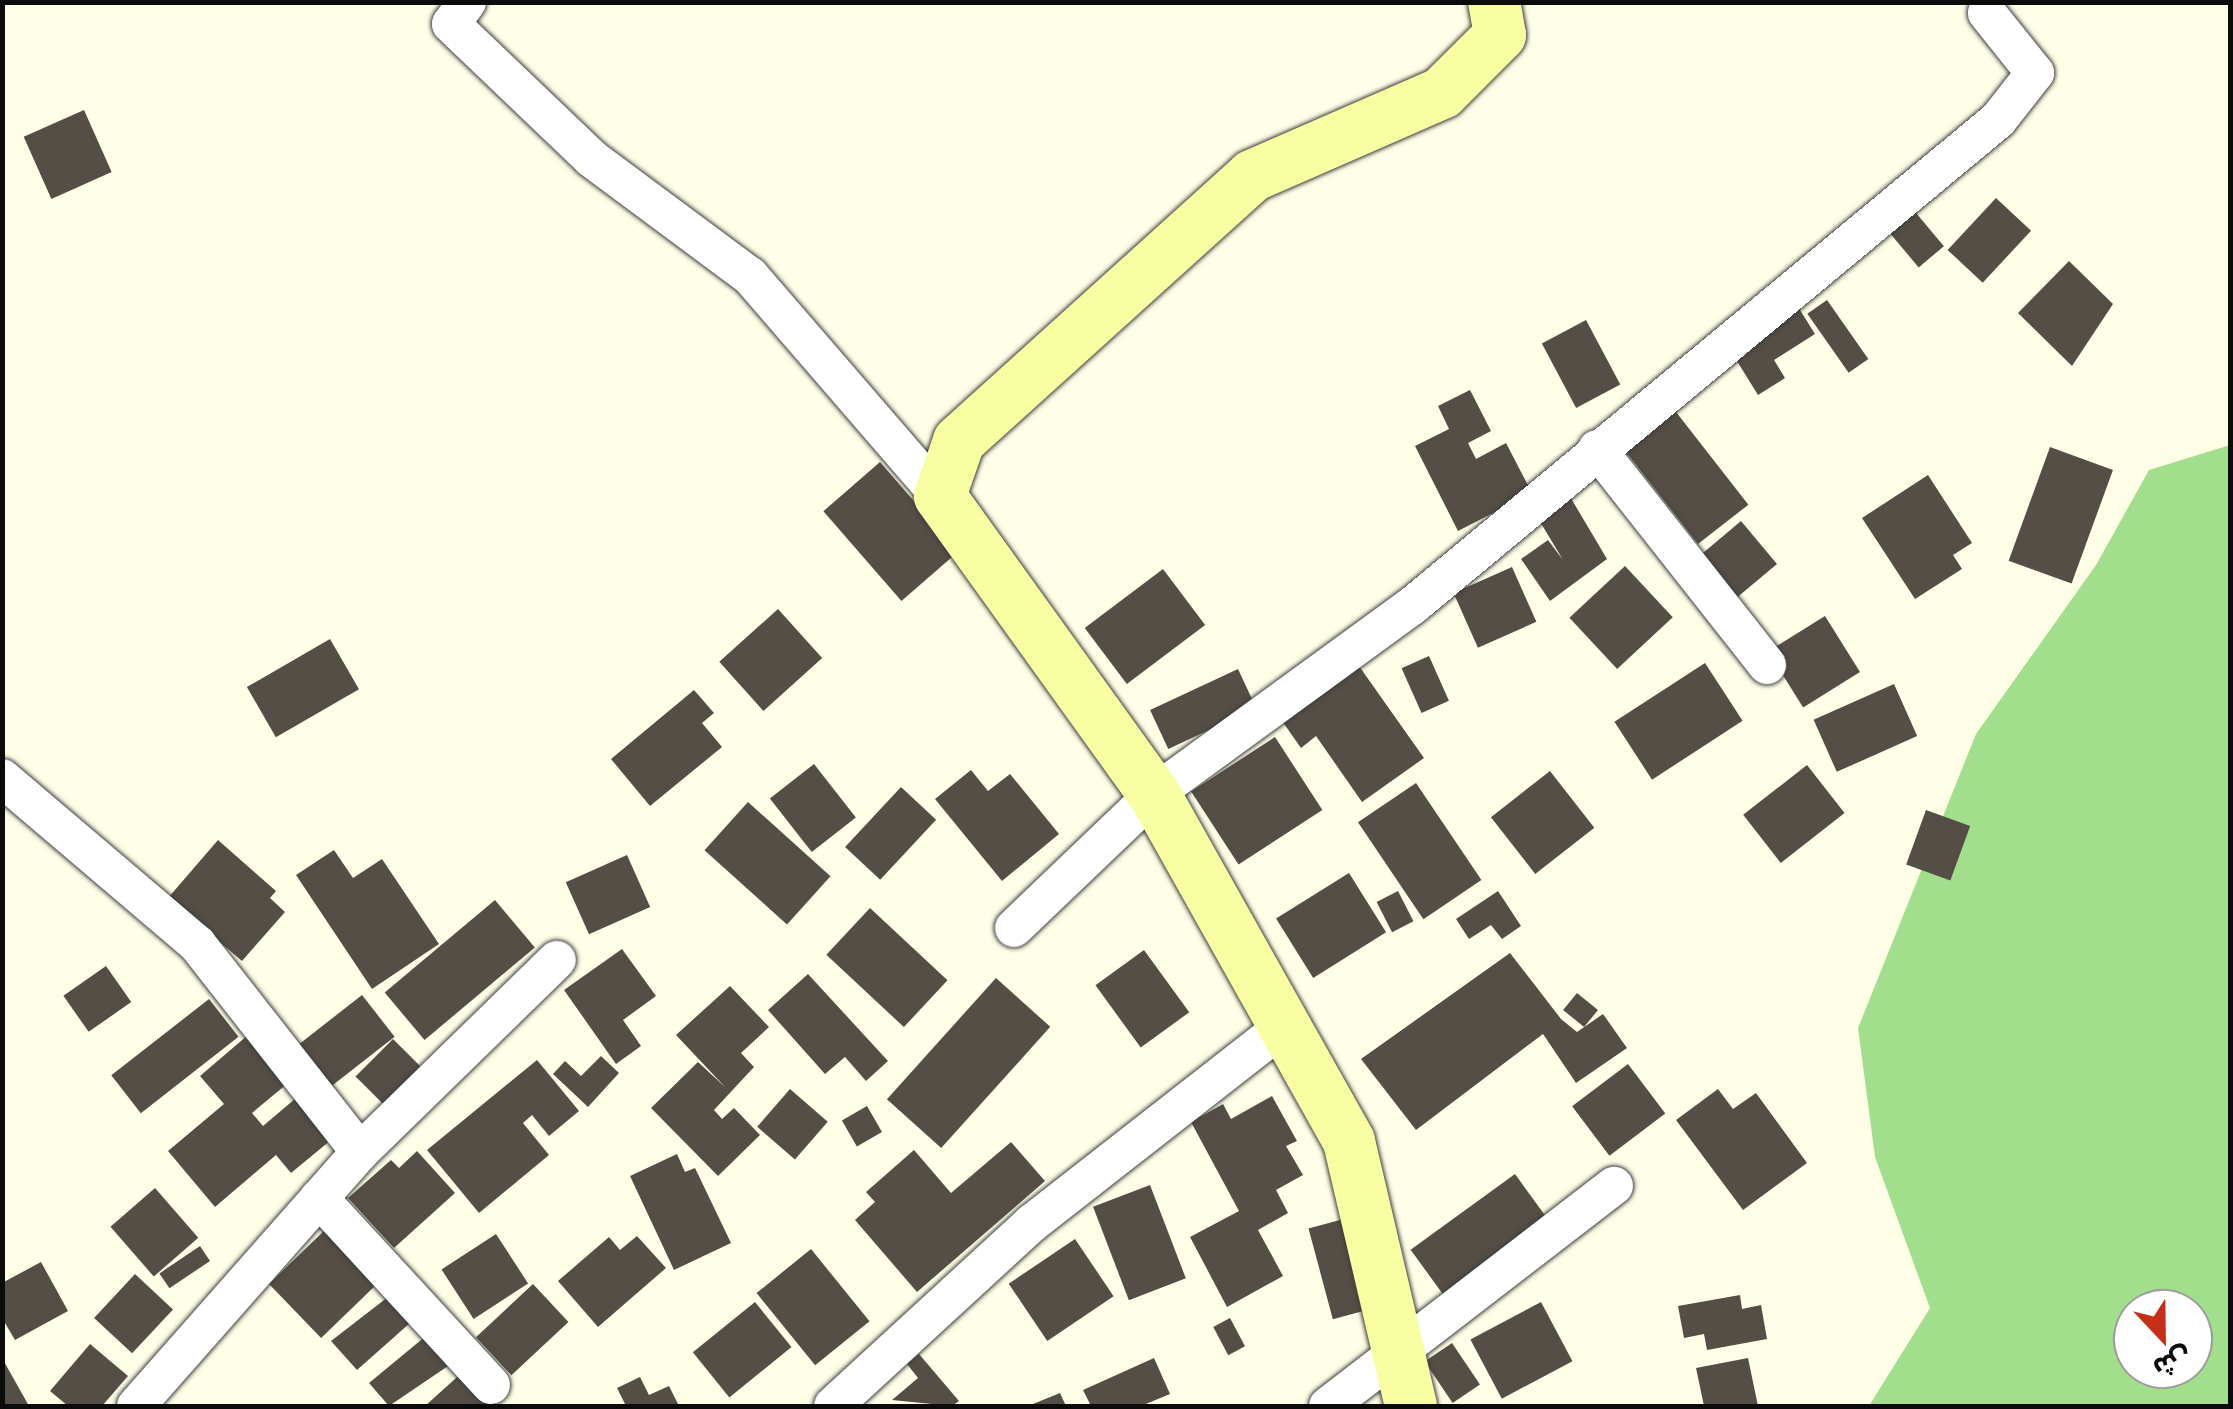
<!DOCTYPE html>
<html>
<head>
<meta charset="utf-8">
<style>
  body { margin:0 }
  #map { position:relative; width:2233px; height:1409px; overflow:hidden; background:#ffffe8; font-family:Literata,"Noto Sans Arabic",serif }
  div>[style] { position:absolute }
  .forest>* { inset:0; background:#a2df8c }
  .building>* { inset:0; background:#544e46; transform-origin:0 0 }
  .roads { filter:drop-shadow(0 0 2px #3e3e3e) drop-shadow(0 0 2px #3e3e3e) }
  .street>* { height:38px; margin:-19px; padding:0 19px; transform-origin:19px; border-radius:19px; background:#fff }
  .secondary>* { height:52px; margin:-26px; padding:0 26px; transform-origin:26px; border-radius:26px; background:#f8ffa3 }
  span { translate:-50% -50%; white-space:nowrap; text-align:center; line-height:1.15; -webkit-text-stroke:10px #fff; paint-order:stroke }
  .frame { position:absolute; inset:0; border:5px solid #0b0b0b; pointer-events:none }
  .north { position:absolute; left:2113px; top:1289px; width:100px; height:100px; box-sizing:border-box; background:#fff; border:2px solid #9d9d9d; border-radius:50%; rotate:158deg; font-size:28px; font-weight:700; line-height:40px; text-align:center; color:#0b0b0b }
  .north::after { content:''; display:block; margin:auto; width:35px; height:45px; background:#c62f17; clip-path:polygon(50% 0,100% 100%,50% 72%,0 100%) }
</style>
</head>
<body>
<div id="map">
  <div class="forest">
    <i style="clip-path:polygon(evenodd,2230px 445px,2230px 1406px,1869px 1406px,1930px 1308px,1875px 1157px,1858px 1028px,1976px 734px,2096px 565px,2149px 470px,2230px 445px,2133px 1309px,2193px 1309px,2193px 1369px,2133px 1369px,2133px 1309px)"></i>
  </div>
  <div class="building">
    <i style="left:84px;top:110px;width:68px;height:66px;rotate:66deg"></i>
    <i style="left:1996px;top:198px;width:48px;height:71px;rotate:43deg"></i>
    <i style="left:1906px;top:201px;width:59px;height:33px;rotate:50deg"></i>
    <i style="clip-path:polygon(2069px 261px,2113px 304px,2072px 366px,2018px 313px)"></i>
    <i style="left:1827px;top:300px;width:72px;height:24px;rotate:55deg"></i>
    <i style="clip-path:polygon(1795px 302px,1815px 334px,1774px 360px,1785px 378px,1758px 395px,1727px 345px)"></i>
    <i style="left:1586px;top:320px;width:73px;height:50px;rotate:62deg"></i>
    <i style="clip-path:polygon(1470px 390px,1491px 431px,1468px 443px,1476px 459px,1506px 443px,1532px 493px,1458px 531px,1415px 446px,1449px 429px,1438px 406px)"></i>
    <i style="left:1669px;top:403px;width:129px;height:64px;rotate:52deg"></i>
    <i style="left:2050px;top:447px;width:67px;height:121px;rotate:20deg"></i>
    <i style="left:880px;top:462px;width:119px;height:75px;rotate:49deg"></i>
    <i style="clip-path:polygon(1928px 475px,1972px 543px,1953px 555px,1962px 569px,1915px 599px,1862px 518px)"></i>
    <i style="clip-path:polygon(1569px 495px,1607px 559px,1550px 601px,1521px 559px,1548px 540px,1563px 560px,1536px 515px)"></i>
    <i style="left:1741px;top:521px;width:56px;height:64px;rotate:50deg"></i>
    <i style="left:1625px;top:566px;width:70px;height:76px;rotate:47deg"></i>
    <i style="left:1512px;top:567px;width:60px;height:64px;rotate:66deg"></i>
    <i style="left:1163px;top:569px;width:70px;height:98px;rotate:53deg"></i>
    <i style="left:778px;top:609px;width:66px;height:79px;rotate:48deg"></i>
    <i style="left:1825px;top:616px;width:66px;height:67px;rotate:58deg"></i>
    <i style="left:330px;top:639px;width:58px;height:96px;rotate:60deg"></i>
    <i style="left:1429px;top:656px;width:49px;height:30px;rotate:66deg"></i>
    <i style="left:1705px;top:663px;width:69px;height:108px;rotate:57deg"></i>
    <i style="clip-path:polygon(1359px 666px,1424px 758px,1362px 802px,1316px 736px,1301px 748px,1282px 721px)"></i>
    <i style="left:1238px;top:669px;width:43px;height:97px;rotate:65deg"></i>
    <i style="left:1894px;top:684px;width:57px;height:88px;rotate:66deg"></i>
    <i style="clip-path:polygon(694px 690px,714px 713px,702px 723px,722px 747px,650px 806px,611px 759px)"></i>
    <i style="left:1275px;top:737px;width:87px;height:100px;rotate:57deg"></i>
    <i style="left:814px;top:764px;width:68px;height:56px;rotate:52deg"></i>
    <i style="left:1807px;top:765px;width:61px;height:81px;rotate:52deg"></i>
    <i style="clip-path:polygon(971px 770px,988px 791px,1010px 774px,1059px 834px,1002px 881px,935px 799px)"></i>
    <i style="left:1550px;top:771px;width:72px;height:75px;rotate:52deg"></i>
    <i style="left:1416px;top:783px;width:117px;height:70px;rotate:56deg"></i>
    <i style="left:901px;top:787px;width:48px;height:82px;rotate:43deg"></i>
    <i style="left:748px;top:802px;width:111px;height:65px;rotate:42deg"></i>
    <i style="left:1926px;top:810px;width:47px;height:58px;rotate:20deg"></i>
    <i style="clip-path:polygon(218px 840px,276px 891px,270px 898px,285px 912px,242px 961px,168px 898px)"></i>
    <i style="clip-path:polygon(334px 850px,353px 878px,382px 859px,439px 944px,372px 989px,296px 875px)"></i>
    <i style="left:627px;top:855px;width:57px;height:67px;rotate:66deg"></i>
    <i style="left:1349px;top:873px;width:70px;height:86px;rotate:58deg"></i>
    <i style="left:1398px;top:891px;width:34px;height:24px;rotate:63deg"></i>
    <i style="clip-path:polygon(1498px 891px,1521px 926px,1502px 939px,1491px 925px,1469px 939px,1456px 919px)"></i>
    <i style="left:495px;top:900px;width:62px;height:144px;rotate:50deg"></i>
    <i style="left:870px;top:908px;width:106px;height:64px;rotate:43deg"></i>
    <i style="clip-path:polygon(622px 949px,656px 996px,623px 1020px,641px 1046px,616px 1064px,564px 990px)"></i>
    <i style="left:1144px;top:950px;width:77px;height:60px;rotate:54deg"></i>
    <i style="clip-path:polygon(1510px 953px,1561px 1019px,1577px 1032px,1603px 1014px,1627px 1048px,1576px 1083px,1543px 1034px,1416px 1130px,1361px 1059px)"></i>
    <i style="left:106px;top:966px;width:44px;height:52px;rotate:55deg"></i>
    <i style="clip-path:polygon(808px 974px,888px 1061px,866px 1081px,845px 1057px,825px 1074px,768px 1010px)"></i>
    <i style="left:996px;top:978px;width:73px;height:163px;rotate:42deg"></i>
    <i style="clip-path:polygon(730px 986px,769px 1027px,741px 1053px,754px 1067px,714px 1110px,722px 1119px,734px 1108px,760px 1135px,718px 1176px,651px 1108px,698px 1062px,725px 1087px,676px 1035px)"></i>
    <i style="left:1577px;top:993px;width:27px;height:22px;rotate:39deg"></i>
    <i style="left:362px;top:995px;width:53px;height:84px;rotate:52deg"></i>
    <i style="left:209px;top:999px;width:48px;height:124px;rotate:52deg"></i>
    <i style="clip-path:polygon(248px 1035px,288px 1083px,252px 1113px,263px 1126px,296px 1098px,331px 1140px,291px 1173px,276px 1155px,215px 1207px,168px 1151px,224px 1104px,200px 1076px)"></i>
    <i style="left:393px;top:1039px;width:44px;height:53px;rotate:45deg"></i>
    <i style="clip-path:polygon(601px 1056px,619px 1073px,588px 1107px,553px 1074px,565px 1061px,581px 1076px)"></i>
    <i style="clip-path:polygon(537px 1060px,579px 1111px,549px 1136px,532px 1115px,523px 1123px,549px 1155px,479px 1213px,427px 1150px)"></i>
    <i style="left:1628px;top:1064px;width:62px;height:70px;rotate:53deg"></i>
    <i style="left:790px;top:1089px;width:50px;height:50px;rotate:41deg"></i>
    <i style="clip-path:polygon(1718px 1089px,1733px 1109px,1756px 1093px,1807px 1163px,1743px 1210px,1676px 1120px)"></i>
    <i style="clip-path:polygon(1272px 1096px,1297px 1141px,1286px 1146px,1303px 1175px,1276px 1190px,1288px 1213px,1258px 1230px,1283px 1276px,1227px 1307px,1190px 1237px,1239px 1211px,1191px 1122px,1223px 1104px,1231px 1119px)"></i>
    <i style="left:867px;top:1106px;width:30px;height:29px;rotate:60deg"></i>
    <i style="clip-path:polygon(1011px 1142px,1045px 1181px,917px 1292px,855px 1220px,875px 1202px,866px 1192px,914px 1150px,951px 1193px)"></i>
    <i style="clip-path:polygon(417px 1151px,455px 1193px,394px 1248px,348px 1198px,391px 1160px,399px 1168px)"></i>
    <i style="clip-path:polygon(677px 1154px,685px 1172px,695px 1168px,731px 1243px,674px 1270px,630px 1176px)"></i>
    <i style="left:1515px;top:1174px;width:63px;height:129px;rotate:54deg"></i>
    <i style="left:1150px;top:1185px;width:100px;height:61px;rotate:69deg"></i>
    <i style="left:155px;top:1188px;width:66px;height:59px;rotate:49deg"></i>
    <i style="left:1351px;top:1217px;width:94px;height:44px;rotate:75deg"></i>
    <i style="left:328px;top:1227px;width:75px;height:82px;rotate:46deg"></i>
    <i style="left:496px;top:1234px;width:59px;height:65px;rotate:57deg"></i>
    <i style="clip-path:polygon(637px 1236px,666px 1268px,598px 1327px,558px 1281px,609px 1237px,620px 1250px)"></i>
    <i style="left:1075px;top:1239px;width:69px;height:80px;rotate:56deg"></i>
    <i style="left:200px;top:1246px;width:18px;height:49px;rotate:56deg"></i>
    <i style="left:811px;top:1249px;width:93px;height:70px;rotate:51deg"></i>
    <i style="clip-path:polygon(41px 1262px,68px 1311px,15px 1340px,2px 1318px,2px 1283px)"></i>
    <i style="left:135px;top:1274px;width:52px;height:60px;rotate:43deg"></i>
    <i style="left:533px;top:1284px;width:52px;height:78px;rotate:47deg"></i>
    <i style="clip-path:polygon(397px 1290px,419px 1315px,357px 1370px,331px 1341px)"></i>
    <i style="clip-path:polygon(1740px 1295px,1742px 1309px,1761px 1305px,1767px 1339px,1707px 1350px,1704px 1334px,1684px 1338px,1678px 1306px)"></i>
    <i style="left:755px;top:1302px;width:58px;height:80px;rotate:51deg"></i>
    <i style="left:1541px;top:1302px;width:67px;height:80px;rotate:62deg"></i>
    <i style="left:1230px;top:1318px;width:32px;height:19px;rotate:62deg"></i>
    <i style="clip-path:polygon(432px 1331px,457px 1360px,389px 1406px,369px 1383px)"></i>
    <i style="left:1452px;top:1343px;width:50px;height:33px;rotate:56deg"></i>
    <i style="clip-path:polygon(90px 1344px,128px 1376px,102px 1406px,68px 1406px,50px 1391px)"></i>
    <i style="clip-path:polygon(919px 1354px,959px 1401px,952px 1406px,892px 1400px,918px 1378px,907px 1364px)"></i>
    <i style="clip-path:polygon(2px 1358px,29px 1406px,2px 1406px)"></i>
    <i style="clip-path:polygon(1154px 1358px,1170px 1394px,1141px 1406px,1091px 1406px,1083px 1390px)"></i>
    <i style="clip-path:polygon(1748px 1358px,1758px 1406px,1704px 1406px,1696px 1368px)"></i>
    <i style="clip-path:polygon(466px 1369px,490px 1406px,425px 1406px)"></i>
    <i style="clip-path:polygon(640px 1377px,649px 1395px,669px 1386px,679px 1406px,626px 1406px,617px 1388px)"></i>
    <i style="clip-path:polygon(1060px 1393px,1066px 1406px,1028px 1406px)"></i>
  </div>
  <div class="roads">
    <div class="street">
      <i style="left:467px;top:2px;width:27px;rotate:126deg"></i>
      <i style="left:451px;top:24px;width:194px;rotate:43.7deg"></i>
      <i style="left:591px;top:158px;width:198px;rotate:36.6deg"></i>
      <i style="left:750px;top:276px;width:291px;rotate:49.2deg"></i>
      <i style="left:1597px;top:449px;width:275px;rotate:51.8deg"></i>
      <i style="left:2px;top:778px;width:256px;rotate:40.4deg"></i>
      <i style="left:197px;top:944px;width:264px;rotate:51.9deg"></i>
      <i style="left:1014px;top:928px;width:194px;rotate:-43.7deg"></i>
      <i style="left:1154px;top:794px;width:319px;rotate:-36.1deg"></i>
      <i style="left:1412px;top:606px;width:761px;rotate:-39.67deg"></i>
      <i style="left:1998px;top:120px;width:60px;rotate:-51.8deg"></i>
      <i style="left:2035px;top:73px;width:77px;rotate:-128.7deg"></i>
      <i style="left:319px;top:1198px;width:254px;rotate:47.4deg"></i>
      <i style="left:136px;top:1406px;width:339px;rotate:-48.6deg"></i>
      <i style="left:360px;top:1152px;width:275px;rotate:-44.3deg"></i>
      <i style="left:833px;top:1406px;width:270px;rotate:-42.6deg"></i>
      <i style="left:1032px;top:1223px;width:321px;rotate:-38deg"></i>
      <i style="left:1328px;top:1406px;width:361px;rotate:-37.6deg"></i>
    </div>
    <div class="secondary">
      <i style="left:1411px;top:1406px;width:272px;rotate:-103.2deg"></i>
      <i style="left:1349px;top:1141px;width:398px;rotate:-119.3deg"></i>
      <i style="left:1154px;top:794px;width:367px;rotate:-125.7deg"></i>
      <i style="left:940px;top:496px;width:58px;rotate:-70.9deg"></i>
      <i style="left:959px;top:441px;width:395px;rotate:-42.1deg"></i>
      <i style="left:1252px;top:176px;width:207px;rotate:-23.6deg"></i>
      <i style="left:1442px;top:93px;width:82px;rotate:-45deg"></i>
      <i style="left:1500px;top:35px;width:34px;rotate:-100deg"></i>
    </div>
  </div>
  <div class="frame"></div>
  <div class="north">ش</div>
</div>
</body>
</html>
